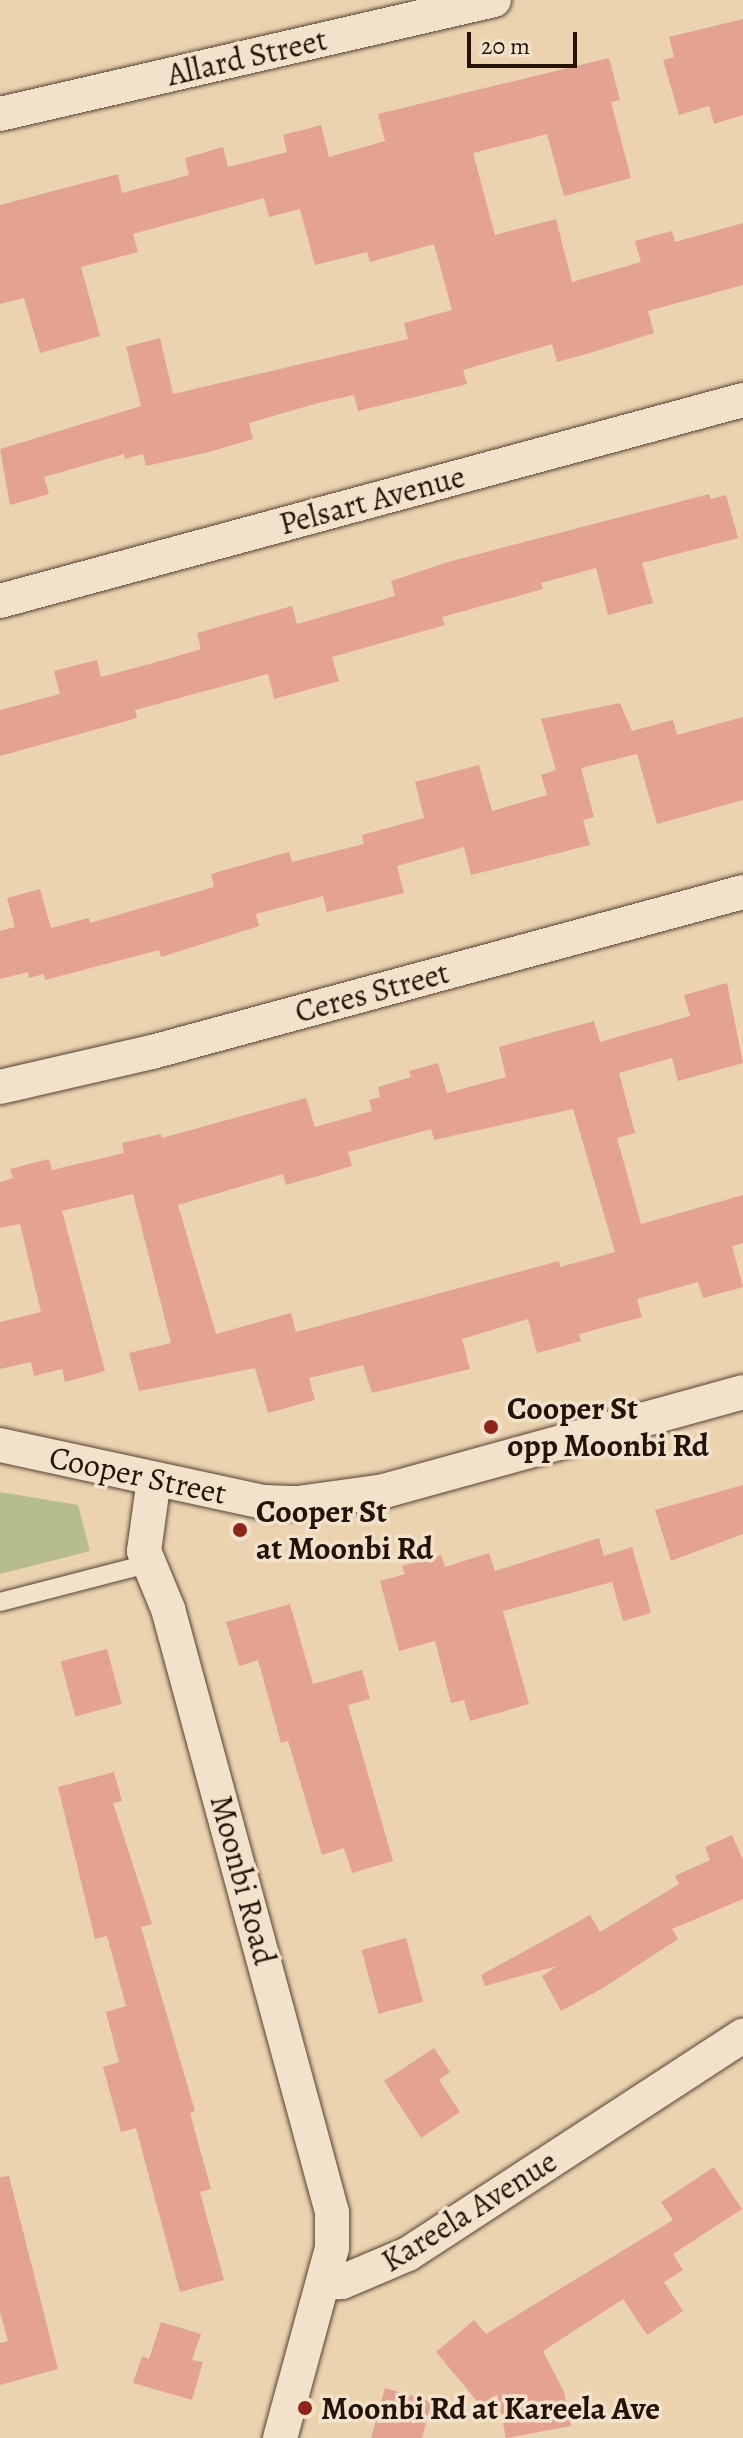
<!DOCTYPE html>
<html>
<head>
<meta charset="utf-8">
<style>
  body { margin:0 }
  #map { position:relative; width:743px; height:2438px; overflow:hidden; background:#ebd3b0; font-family:Alegreya,serif }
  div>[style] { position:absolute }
  .green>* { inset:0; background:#b7bc8c }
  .building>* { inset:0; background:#e4a293; transform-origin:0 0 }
  .roads { filter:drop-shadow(0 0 2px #564232) drop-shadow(0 0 2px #564232) }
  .lane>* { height:18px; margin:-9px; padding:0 9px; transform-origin:9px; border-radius:9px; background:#f2e2cc }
  .street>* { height:34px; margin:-17px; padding:0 17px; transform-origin:17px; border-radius:17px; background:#f2e2cc }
  .dots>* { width:22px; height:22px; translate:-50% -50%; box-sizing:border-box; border:4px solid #f2e2cc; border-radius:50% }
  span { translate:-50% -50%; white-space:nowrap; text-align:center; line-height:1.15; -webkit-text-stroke:7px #f2e2cc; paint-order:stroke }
  .street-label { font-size:32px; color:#251208 }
  .poi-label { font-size:32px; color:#251208; font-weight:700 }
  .left { translate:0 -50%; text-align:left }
  .scale { position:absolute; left:467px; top:32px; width:110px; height:36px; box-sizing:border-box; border:4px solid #251208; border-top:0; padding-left:10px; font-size:24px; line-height:28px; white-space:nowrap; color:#251208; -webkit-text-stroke:6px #f2e2cc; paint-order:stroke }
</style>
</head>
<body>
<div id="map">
  <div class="green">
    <i style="clip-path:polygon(0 1492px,78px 1505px,90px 1551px,0 1574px)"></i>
  </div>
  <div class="building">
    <i style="clip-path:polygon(743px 19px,743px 115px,714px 124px,709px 106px,679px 115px,663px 60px,674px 57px,669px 37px)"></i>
    <i style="clip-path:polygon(609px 58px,620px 100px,611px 102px,631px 178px,564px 196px,547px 134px,473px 153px,495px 235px,556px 219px,572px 282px,641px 262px,635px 241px,672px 231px,675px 242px,743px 223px,743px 285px,648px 311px,654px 333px,590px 353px,557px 362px,552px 344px,463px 370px,467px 384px,358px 411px,354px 395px,318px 403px,249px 423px,253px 439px,209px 452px,146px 466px,143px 454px,125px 459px,124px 454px,44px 477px,49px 494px,10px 505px,0 449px,141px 406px,126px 347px,160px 338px,173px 394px,408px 339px,404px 323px,452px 310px,434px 244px,370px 262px,367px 252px,315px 265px,300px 209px,269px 217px,264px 198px,133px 234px,138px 252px,81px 267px,100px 336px,40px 353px,24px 298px,0 304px,0 205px,118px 174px,122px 193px,189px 175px,185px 158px,223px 147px,228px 167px,287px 152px,283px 135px,321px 125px,329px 157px,385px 141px,378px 114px)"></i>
    <i style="clip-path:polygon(709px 494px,711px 499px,726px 495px,738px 538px,642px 563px,653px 603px,608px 615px,596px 568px,541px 583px,543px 589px,442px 617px,445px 625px,332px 657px,339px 681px,274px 699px,268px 674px,135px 710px,137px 718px,0 756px,0 710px,60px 694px,54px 671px,97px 660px,101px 677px,164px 660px,201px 649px,197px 633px,292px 606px,297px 624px,395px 596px,391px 581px,448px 562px)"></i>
    <i style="clip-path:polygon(620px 703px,632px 731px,673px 720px,677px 735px,743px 717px,743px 800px,657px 824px,637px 754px,581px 768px,594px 817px,583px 820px,590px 845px,471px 875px,464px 847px,397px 866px,404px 893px,327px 912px,323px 896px,256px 914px,259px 926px,161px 957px,159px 950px,45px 980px,44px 974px,29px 978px,28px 972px,0 979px,0 931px,15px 927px,7px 898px,40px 889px,51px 928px,89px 918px,90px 923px,214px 887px,211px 874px,289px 852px,292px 862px,364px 844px,362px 835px,424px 818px,415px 782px,479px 765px,492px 811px,547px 795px,541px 775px,556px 770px,541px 719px)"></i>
    <i style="clip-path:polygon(evenodd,727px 983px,743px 1063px,678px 1081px,672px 1058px,619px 1073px,635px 1133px,617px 1138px,641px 1224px,743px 1195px,743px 1243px,732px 1246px,743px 1287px,703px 1298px,698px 1282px,637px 1299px,642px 1317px,579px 1334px,581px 1341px,537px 1353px,528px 1319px,462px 1339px,470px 1369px,372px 1393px,363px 1365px,309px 1378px,315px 1400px,268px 1413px,255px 1368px,139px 1391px,129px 1353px,171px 1343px,133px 1194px,62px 1211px,105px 1371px,65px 1382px,62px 1369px,34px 1376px,31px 1362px,0 1369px,0 1322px,41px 1312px,20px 1224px,0 1228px,0 1182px,13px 1178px,10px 1169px,49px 1159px,52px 1170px,124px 1153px,122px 1143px,161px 1134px,162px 1138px,306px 1098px,315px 1127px,372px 1111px,369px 1100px,380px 1097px,378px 1087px,411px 1077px,409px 1071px,438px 1063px,447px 1093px,506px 1077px,499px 1047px,594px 1021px,600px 1042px,690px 1016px,684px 995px,727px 983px,573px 1109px,615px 1252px,560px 1267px,559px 1261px,296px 1332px,291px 1313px,216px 1334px,178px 1205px,283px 1174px,286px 1185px,352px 1166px,348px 1152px,431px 1129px,434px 1140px,573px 1109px)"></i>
    <i style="clip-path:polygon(743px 1485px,743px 1534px,671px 1561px,655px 1510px)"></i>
    <i style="clip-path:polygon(599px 1538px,604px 1556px,632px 1547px,651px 1613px,623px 1621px,612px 1582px,503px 1611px,529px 1704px,470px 1721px,464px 1700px,451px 1703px,435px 1641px,399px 1651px,380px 1581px,405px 1574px,402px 1566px,441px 1555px,445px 1567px,489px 1553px,495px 1571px)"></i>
    <i style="clip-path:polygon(290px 1604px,313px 1684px,362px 1670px,370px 1699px,348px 1705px,393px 1861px,352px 1873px,344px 1848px,322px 1855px,288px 1741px,281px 1743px,258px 1660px,239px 1666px,226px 1622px)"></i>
    <i style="left:107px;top:1649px;width:57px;height:48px;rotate:75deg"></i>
    <i style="clip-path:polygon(114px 1772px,122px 1801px,113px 1803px,152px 1924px,141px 1927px,195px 2111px,190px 2113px,211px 2189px,200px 2192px,224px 2280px,180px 2292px,136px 2128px,121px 2132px,103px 2067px,119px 2062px,106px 2012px,126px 2006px,107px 1936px,95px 1939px,58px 1787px)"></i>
    <i style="clip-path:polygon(732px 1835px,743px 1860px,743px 1899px,672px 1929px,678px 1939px,603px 1988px,561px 2011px,542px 1976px,557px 1966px,485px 1986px,481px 1975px,590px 1915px,600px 1932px,679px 1884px,675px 1876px,710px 1860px,705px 1847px)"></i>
    <i style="left:406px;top:1938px;width:66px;height:46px;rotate:75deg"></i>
    <i style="clip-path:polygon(434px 2048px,450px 2072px,439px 2080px,460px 2112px,421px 2138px,384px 2081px)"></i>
    <i style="clip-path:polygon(714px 2167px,742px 2209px,673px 2254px,683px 2270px,664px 2282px,683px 2311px,647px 2335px,623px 2299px,543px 2351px,564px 2392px,571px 2426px,506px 2438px,497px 2394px,482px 2407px,436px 2352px,474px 2320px,486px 2334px,673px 2220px,661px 2202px)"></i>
    <i style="clip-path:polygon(9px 2176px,58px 2369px,0 2385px,0 2343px,8px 2341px,0 2312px,0 2177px)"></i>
    <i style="clip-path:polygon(161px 2322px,201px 2334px,192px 2360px,203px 2362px,192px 2400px,133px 2383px,142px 2356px,149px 2359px)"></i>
    <i style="clip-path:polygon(385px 2388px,432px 2402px,422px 2438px,371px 2438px)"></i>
  </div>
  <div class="roads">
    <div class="lane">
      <i style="left:0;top:1602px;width:152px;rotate:-14.5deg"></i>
    </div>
    <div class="street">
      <i style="left:0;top:114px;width:507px;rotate:-12.99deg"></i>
      <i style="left:0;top:601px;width:770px;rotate:-15.14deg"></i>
      <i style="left:0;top:1087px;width:156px;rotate:-13deg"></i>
      <i style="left:152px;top:1052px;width:612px;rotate:-15.15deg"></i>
      <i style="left:0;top:1445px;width:270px;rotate:12.2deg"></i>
      <i style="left:264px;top:1502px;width:34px;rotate:2deg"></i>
      <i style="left:298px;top:1503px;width:87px;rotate:-7.9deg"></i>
      <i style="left:384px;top:1491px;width:372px;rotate:-15.4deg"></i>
      <i style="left:154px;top:1479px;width:73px;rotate:97.9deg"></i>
      <i style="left:144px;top:1551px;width:63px;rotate:67.5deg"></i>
      <i style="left:168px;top:1609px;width:625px;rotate:74.79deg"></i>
      <i style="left:332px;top:2212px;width:36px;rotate:90deg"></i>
      <i style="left:332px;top:2248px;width:197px;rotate:105.3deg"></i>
      <i style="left:323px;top:2283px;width:19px;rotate:-3deg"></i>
      <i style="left:342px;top:2282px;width:72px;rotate:-23deg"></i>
      <i style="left:408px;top:2254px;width:400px;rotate:-33.1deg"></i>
    </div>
  </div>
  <div class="dots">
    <i style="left:491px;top:1427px;background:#8f2418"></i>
    <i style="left:240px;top:1530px;background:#8f2418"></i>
    <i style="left:305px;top:2408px;background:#8f2418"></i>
  </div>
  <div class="street-label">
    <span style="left:247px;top:57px;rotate:-13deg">Allard Street</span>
    <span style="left:372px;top:500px;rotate:-15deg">Pelsart Avenue</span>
    <span style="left:372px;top:992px;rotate:-15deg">Ceres Street</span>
    <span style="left:138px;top:1475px;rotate:12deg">Cooper Street</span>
    <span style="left:243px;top:1880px;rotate:75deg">Moonbi Road</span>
    <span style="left:469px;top:2211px;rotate:-32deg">Kareela Avenue</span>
  </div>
  <div class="poi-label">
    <span class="left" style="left:507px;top:1427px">Cooper St<br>opp Moonbi Rd</span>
    <span class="left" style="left:256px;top:1530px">Cooper St<br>at Moonbi Rd</span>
    <span class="left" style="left:321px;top:2408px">Moonbi Rd at Kareela Ave</span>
  </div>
  <div class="scale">20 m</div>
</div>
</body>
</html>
